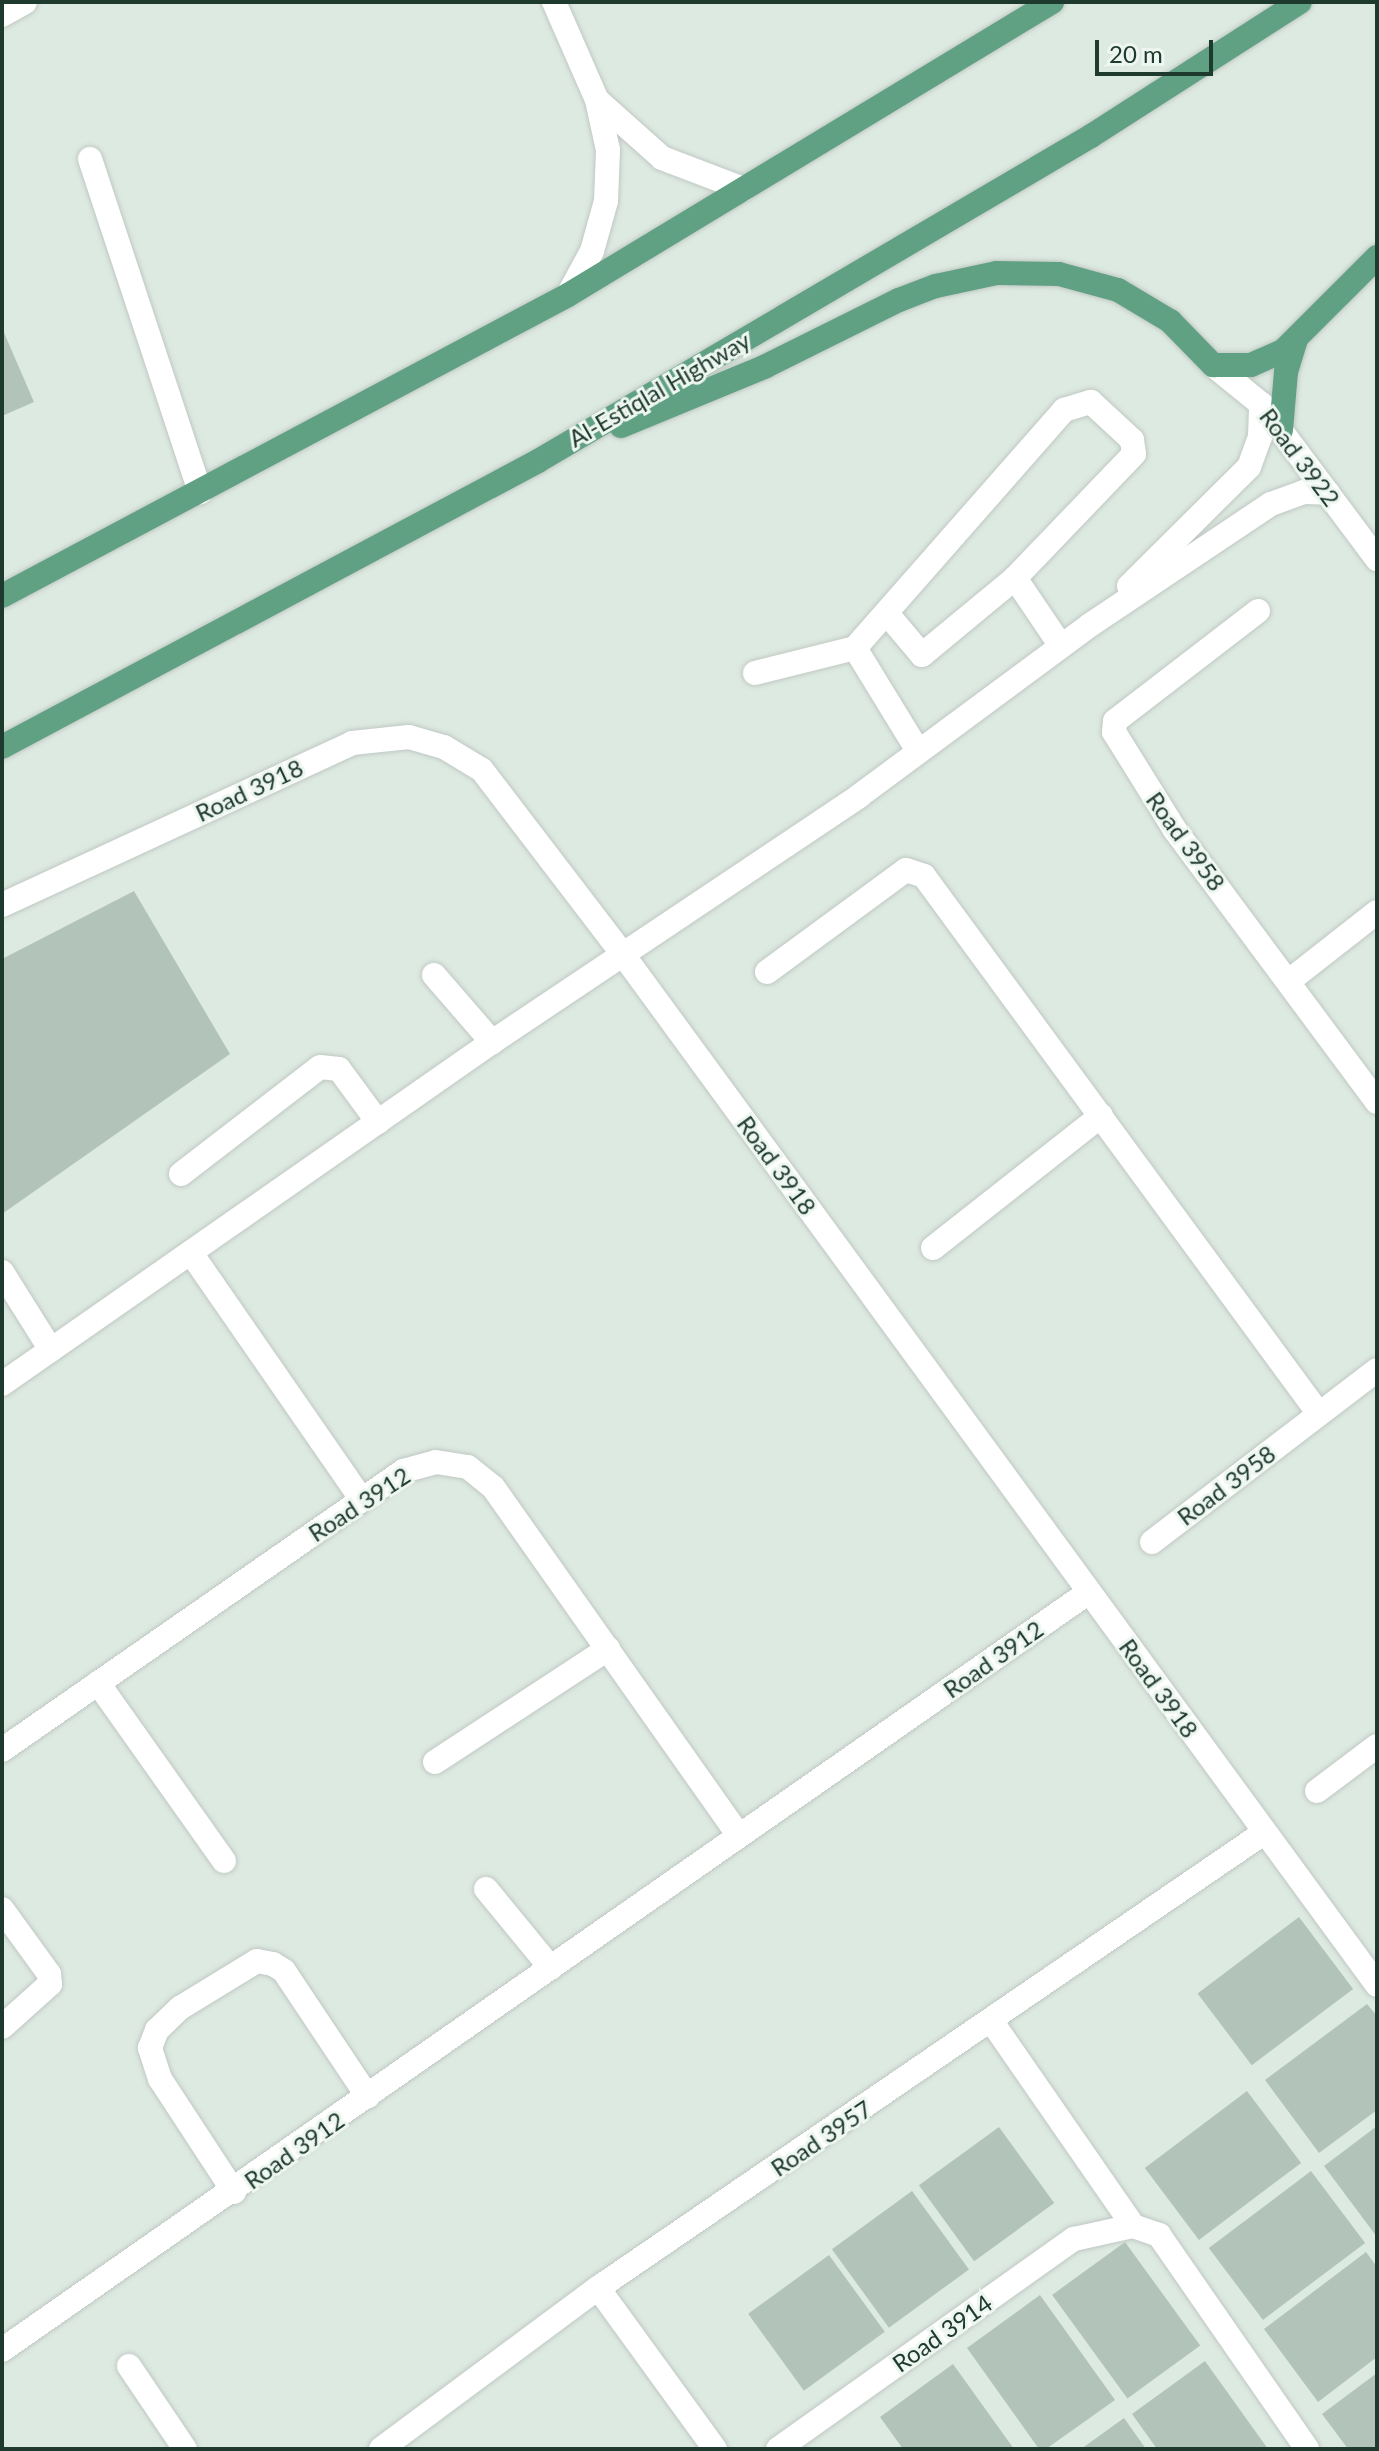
<!DOCTYPE html>
<html>
<head>
<meta charset="utf-8">
<style>
  body { margin:0 }
  #map { position:relative; width:1379px; height:2451px; overflow:hidden; background:#ddeae1; font-family:Lato,sans-serif }
  div>[style] { position:absolute }
  .building>* { inset:0; background:#b2c4ba; transform-origin:0 0 }
  .roads { filter:drop-shadow(0 0 2px #c0c8c4) drop-shadow(0 0 2px #c0c8c4) }
  .minor>* { height:24px; margin:-12px; padding:0 12px; transform-origin:12px; border-radius:12px; background:#fff }
  .major>* { height:24px; margin:-12px; padding:0 12px; transform-origin:12px; border-radius:12px; background:#60a183 }
  span { translate:-50% -50%; white-space:nowrap; text-align:center; line-height:1.15; -webkit-text-stroke:6px #edf6f0; paint-order:stroke }
  .street-label { font-size:24px; color:#1e392d }
  .frame { position:absolute; inset:0; border:4px solid #1e392d; pointer-events:none }
  .scale { position:absolute; left:1095px; top:40px; width:118px; height:36px; box-sizing:border-box; border:4px solid #1e392d; border-top:0; padding-left:10px; font-size:24px; line-height:28px; white-space:nowrap; color:#1e392d; -webkit-text-stroke:6px #edf6f0; paint-order:stroke }
</style>
</head>
<body>
<div id="map">
  <div class="building">
    <i style="clip-path:polygon(2px 328px,34px 402px,2px 416px)"></i>
    <i style="clip-path:polygon(134px 891px,230px 1054px,2px 1214px,2px 959px)"></i>
    <i style="left:1299px;top:1917px;width:90px;height:127px;rotate:53deg"></i>
    <i style="clip-path:polygon(1367px 2004px,1377px 2016px,1377px 2110px,1319px 2153px,1265px 2080px)"></i>
    <i style="left:1247px;top:2091px;width:90px;height:128px;rotate:53deg"></i>
    <i style="clip-path:polygon(1377px 2126px,1377px 2237px,1324px 2166px)"></i>
    <i style="left:999px;top:2127px;width:94px;height:99px;rotate:54deg"></i>
    <i style="left:1311px;top:2171px;width:90px;height:128px;rotate:53deg"></i>
    <i style="left:912px;top:2191px;width:97px;height:99px;rotate:54deg"></i>
    <i style="left:1125px;top:2242px;width:128px;height:90px;rotate:54deg"></i>
    <i style="clip-path:polygon(1366px 2252px,1377px 2267px,1377px 2357px,1318px 2402px,1264px 2329px)"></i>
    <i style="left:829px;top:2255px;width:95px;height:100px;rotate:54deg"></i>
    <i style="clip-path:polygon(1040px 2295px,1115px 2400px,1046px 2449px,1039px 2449px,967px 2348px)"></i>
    <i style="clip-path:polygon(1205px 2361px,1268px 2449px,1157px 2449px,1132px 2414px)"></i>
    <i style="clip-path:polygon(953px 2364px,1014px 2449px,903px 2449px,880px 2417px)"></i>
    <i style="clip-path:polygon(1377px 2373px,1377px 2449px,1348px 2449px,1322px 2414px)"></i>
    <i style="clip-path:polygon(1124px 2418px,1146px 2449px,1081px 2449px)"></i>
  </div>
  <div class="roads">
    <div class="minor">
      <i style="left:554px;top:2px;width:107px;rotate:66.3deg"></i>
      <i style="left:597px;top:100px;width:51px;rotate:77.6deg"></i>
      <i style="left:608px;top:150px;width:51px;rotate:92.2deg"></i>
      <i style="left:606px;top:201px;width:52px;rotate:105.6deg"></i>
      <i style="left:592px;top:251px;width:50px;rotate:118.6deg"></i>
      <i style="left:2px;top:15px;width:26px;rotate:-29deg"></i>
      <i style="left:597px;top:100px;width:87px;rotate:41.7deg"></i>
      <i style="left:662px;top:158px;width:87px;rotate:20.9deg"></i>
      <i style="left:90px;top:159px;width:351px;rotate:71.7deg"></i>
      <i style="left:1213px;top:365px;width:62px;rotate:39.1deg"></i>
      <i style="left:1261px;top:404px;width:194px;rotate:53.2deg"></i>
      <i style="left:1129px;top:586px;width:169px;rotate:-44.8deg"></i>
      <i style="left:1249px;top:467px;width:32px;rotate:-70deg"></i>
      <i style="left:1260px;top:437px;width:33px;rotate:-88deg"></i>
      <i style="left:1258px;top:611px;width:180px;rotate:142.4deg"></i>
      <i style="left:1115px;top:721px;width:11px;rotate:95deg"></i>
      <i style="left:1114px;top:732px;width:115px;rotate:58.1deg"></i>
      <i style="left:1175px;top:830px;width:339px;rotate:53.4deg"></i>
      <i style="left:889px;top:616px;width:51px;rotate:49.8deg"></i>
      <i style="left:922px;top:655px;width:121px;rotate:-39.6deg"></i>
      <i style="left:855px;top:648px;width:121px;rotate:58.5deg"></i>
      <i style="left:755px;top:673px;width:103px;rotate:-14deg"></i>
      <i style="left:855px;top:648px;width:317px;rotate:-48.7deg"></i>
      <i style="left:1064px;top:410px;width:28px;rotate:-17deg"></i>
      <i style="left:1091px;top:402px;width:56px;rotate:42.8deg"></i>
      <i style="left:1132px;top:440px;width:14px;rotate:82deg"></i>
      <i style="left:1134px;top:454px;width:172px;rotate:133.8deg"></i>
      <i style="left:1015px;top:578px;width:82px;rotate:55.9deg"></i>
      <i style="left:2px;top:905px;width:386px;rotate:-24.8deg"></i>
      <i style="left:352px;top:743px;width:57px;rotate:-6deg"></i>
      <i style="left:409px;top:737px;width:36px;rotate:16deg"></i>
      <i style="left:444px;top:747px;width:44px;rotate:31.2deg"></i>
      <i style="left:482px;top:770px;width:234px;rotate:52.6deg"></i>
      <i style="left:624px;top:956px;width:1275px;rotate:53.8deg"></i>
      <i style="left:767px;top:972px;width:172px;rotate:-36.3deg"></i>
      <i style="left:906px;top:870px;width:19px;rotate:18deg"></i>
      <i style="left:924px;top:876px;width:667px;rotate:53.71deg"></i>
      <i style="left:434px;top:975px;width:89px;rotate:49.1deg"></i>
      <i style="left:1289px;top:981px;width:112px;rotate:-38.1deg"></i>
      <i style="left:181px;top:1174px;width:175px;rotate:-37.6deg"></i>
      <i style="left:320px;top:1067px;width:19px;rotate:6deg"></i>
      <i style="left:339px;top:1069px;width:66px;rotate:53.7deg"></i>
      <i style="left:933px;top:1248px;width:214px;rotate:-38.2deg"></i>
      <i style="left:191px;top:1253px;width:300px;rotate:55.3deg"></i>
      <i style="left:2px;top:1272px;width:92px;rotate:57.9deg"></i>
      <i style="left:2px;top:1384px;width:598px;rotate:-34.91deg"></i>
      <i style="left:492px;top:1042px;width:442px;rotate:-33.8deg"></i>
      <i style="left:859px;top:796px;width:287px;rotate:-36.5deg"></i>
      <i style="left:1090px;top:625px;width:218px;rotate:-33.8deg"></i>
      <i style="left:1271px;top:504px;width:35px;rotate:-20deg"></i>
      <i style="left:1304px;top:492px;width:24px;rotate:2deg"></i>
      <i style="left:1152px;top:1542px;width:283px;rotate:-37.4deg"></i>
      <i style="left:98px;top:1683px;width:218px;rotate:54.7deg"></i>
      <i style="left:2px;top:1750px;width:489px;rotate:-34.8deg"></i>
      <i style="left:403px;top:1471px;width:34px;rotate:-15deg"></i>
      <i style="left:436px;top:1462px;width:32px;rotate:9deg"></i>
      <i style="left:468px;top:1467px;width:32px;rotate:39deg"></i>
      <i style="left:493px;top:1487px;width:425px;rotate:54.8deg"></i>
      <i style="left:435px;top:1762px;width:207px;rotate:-33.2deg"></i>
      <i style="left:1317px;top:1791px;width:75px;rotate:-36.9deg"></i>
      <i style="left:486px;top:1889px;width:102px;rotate:50.6deg"></i>
      <i style="left:2px;top:1909px;width:80px;rotate:54.1deg"></i>
      <i style="left:49px;top:1974px;width:10px;rotate:84deg"></i>
      <i style="left:50px;top:1984px;width:64px;rotate:138.1deg"></i>
      <i style="left:992px;top:2022px;width:248px;rotate:55.3deg"></i>
      <i style="left:234px;top:2192px;width:135px;rotate:-123.2deg"></i>
      <i style="left:160px;top:2079px;width:33px;rotate:-108deg"></i>
      <i style="left:150px;top:2048px;width:19px;rotate:-69deg"></i>
      <i style="left:157px;top:2030px;width:32px;rotate:-44deg"></i>
      <i style="left:180px;top:2008px;width:90px;rotate:-31.4deg"></i>
      <i style="left:257px;top:1961px;width:16px;rotate:11deg"></i>
      <i style="left:273px;top:1964px;width:13px;rotate:32deg"></i>
      <i style="left:284px;top:1971px;width:151px;rotate:56.3deg"></i>
      <i style="left:598px;top:2288px;width:199px;rotate:54deg"></i>
      <i style="left:2px;top:2350px;width:1325px;rotate:-34.89deg"></i>
      <i style="left:129px;top:2366px;width:100px;rotate:56deg"></i>
      <i style="left:381px;top:2449px;width:270px;rotate:-36.6deg"></i>
      <i style="left:598px;top:2288px;width:808px;rotate:-34.36deg"></i>
      <i style="left:778px;top:2449px;width:363px;rotate:-35.4deg"></i>
      <i style="left:1074px;top:2239px;width:60px;rotate:-12.4deg"></i>
      <i style="left:1133px;top:2226px;width:28px;rotate:19deg"></i>
      <i style="left:1159px;top:2235px;width:260px;rotate:55.3deg"></i>
    </div>
    <div class="major">
      <i style="left:621px;top:426px;width:155px;rotate:-22.4deg"></i>
      <i style="left:764px;top:367px;width:151px;rotate:-26.4deg"></i>
      <i style="left:899px;top:300px;width:40px;rotate:-21deg"></i>
      <i style="left:936px;top:286px;width:62px;rotate:-12deg"></i>
      <i style="left:997px;top:273px;width:62px;rotate:0.9deg"></i>
      <i style="left:1059px;top:274px;width:61px;rotate:15.2deg"></i>
      <i style="left:1118px;top:290px;width:61px;rotate:30.8deg"></i>
      <i style="left:1170px;top:321px;width:62px;rotate:45.7deg"></i>
      <i style="left:1213px;top:365px;width:38px"></i>
      <i style="left:1251px;top:365px;width:36px;rotate:-24deg"></i>
      <i style="left:1284px;top:350px;width:132px;rotate:-45deg"></i>
      <i style="left:1281px;top:430px;width:58px;rotate:-85.1deg"></i>
      <i style="left:1286px;top:372px;width:34px;rotate:-73deg"></i>
      <i style="left:2px;top:596px;width:641px;rotate:-28deg"></i>
      <i style="left:568px;top:295px;width:566px;rotate:-31.19deg"></i>
      <i style="left:2px;top:747px;width:608px;rotate:-28.08deg"></i>
      <i style="left:538px;top:461px;width:641px;rotate:-30.44deg"></i>
      <i style="left:1091px;top:136px;width:248px;rotate:-32.7deg"></i>
    </div>
  </div>
  <div class="street-label">
    <span style="left:659px;top:389px;rotate:-30deg">Al-Estiqlal Highway</span>
    <span style="left:1300px;top:457px;rotate:53deg">Road 3922</span>
    <span style="left:249px;top:790px;rotate:-25deg">Road 3918</span>
    <span style="left:1186px;top:841px;rotate:54deg">Road 3958</span>
    <span style="left:777px;top:1165px;rotate:54deg">Road 3918</span>
    <span style="left:1226px;top:1485px;rotate:-37deg">Road 3958</span>
    <span style="left:359px;top:1504px;rotate:-33deg">Road 3912</span>
    <span style="left:993px;top:1659px;rotate:-35deg">Road 3912</span>
    <span style="left:1159px;top:1688px;rotate:54deg">Road 3918</span>
    <span style="left:821px;top:2138px;rotate:-34deg">Road 3957</span>
    <span style="left:294px;top:2150px;rotate:-35deg">Road 3912</span>
    <span style="left:942px;top:2333px;rotate:-35deg">Road 3914</span>
  </div>
  <div class="frame"></div>
  <div class="scale">20 m</div>
</div>
</body>
</html>
